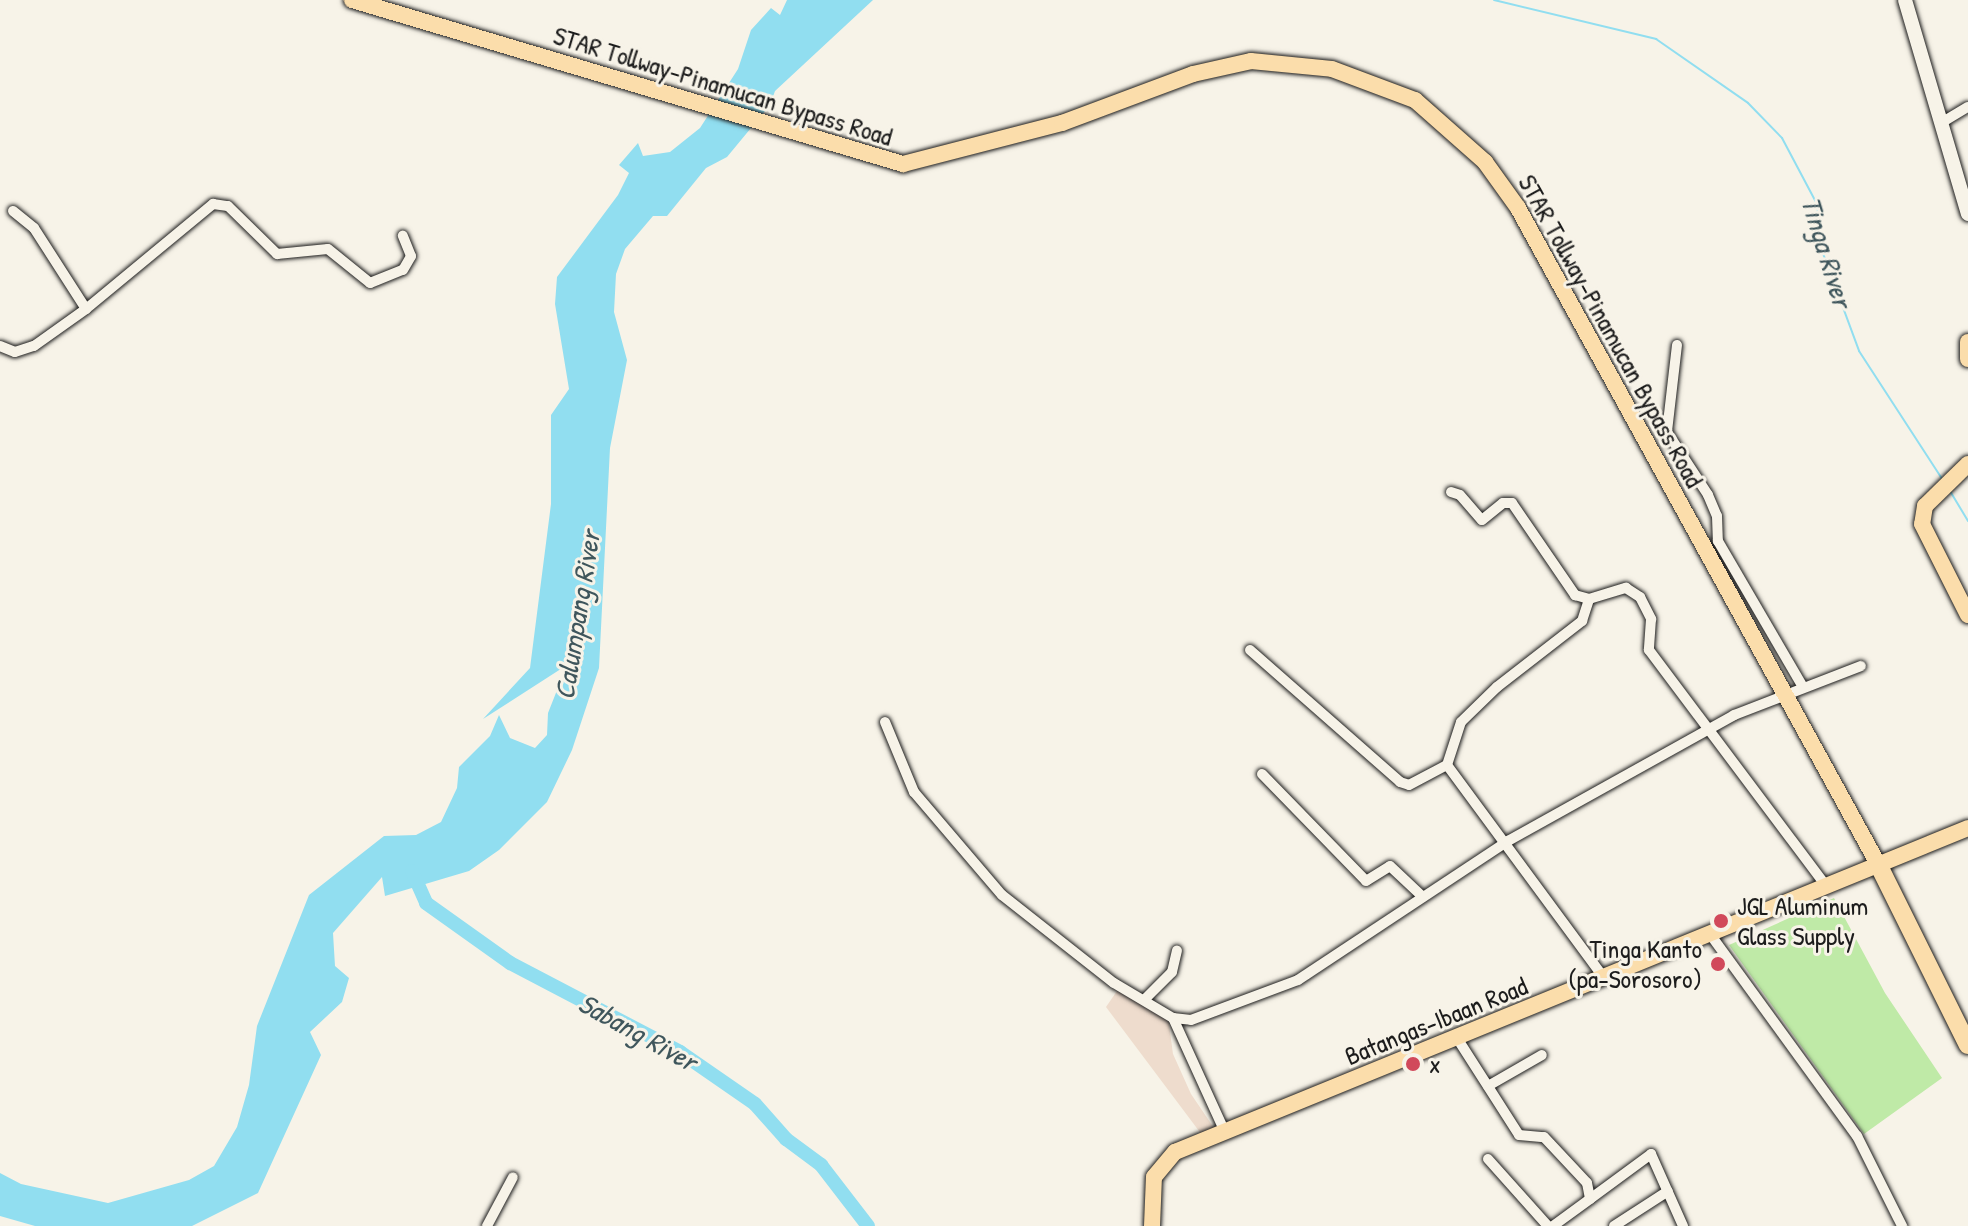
<!DOCTYPE html>
<html>
<head>
<meta charset="utf-8">
<style>
  body { margin:0 }
  #map { position:relative; width:1968px; height:1226px; overflow:hidden; background:#f7f3e8; font-family:"Patrick Hand",sans-serif }
  div>[style] { position:absolute }
  .built>* { inset:0; background:#eedccd }
  .green>* { inset:0; background:#bfeaa7 }
  .water>* { inset:0; background:#91def0 }
  .stream>* { height:2px; margin:-1px; padding:0 1px; transform-origin:1px; border-radius:1px; background:#91def0 }
  .river>* { height:14px; margin:-7px; padding:0 7px; transform-origin:7px; border-radius:7px; background:#91def0 }
  .roads { filter:drop-shadow(0 0 2px #1c1c1c) drop-shadow(0 0 2px #1c1c1c) }
  .street>* { height:10px; margin:-5px; padding:0 5px; transform-origin:5px; border-radius:5px; background:#f7f3e8 }
  .secondary>* { height:14px; margin:-7px; padding:0 7px; transform-origin:7px; border-radius:7px; background:#f7f3e8 }
  .primary>* { height:16px; margin:-8px; padding:0 8px; transform-origin:8px; border-radius:8px; background:#fbddab }
  .highway>* { height:18px; margin:-9px; padding:0 9px; transform-origin:9px; border-radius:9px; background:#fbddab }
  .dots>* { width:22px; height:22px; translate:-50% -50%; box-sizing:border-box; border:4px solid #f7f3e8; border-radius:50% }
  span { translate:-50% -50%; white-space:nowrap; text-align:center; line-height:1.15; -webkit-text-stroke:6px #f7f3e8; paint-order:stroke }
  .street-label { font-size:26px; color:#1c1c1c }
  .poi-label { font-size:26px; color:#1c1c1c }
  .left { translate:0 -50%; text-align:left }
  .right { translate:-100% -50%; text-align:right }
  .water-label { font-size:28px; color:#3f565c; font-style:italic }
</style>
</head>
<body>
<div id="map">
  <div class="built">
    <i style="clip-path:polygon(1119px 988px,1168px 1017px,1173px 1054px,1191px 1094px,1214px 1128px,1202px 1135px,1106px 1007px)"></i>
  </div>
  <div class="green">
    <i style="clip-path:polygon(1834px 898px,1885px 993px,1942px 1078px,1864px 1134px,1729px 945px)"></i>
  </div>
  <div class="water">
    <i style="clip-path:polygon(787px 0,873px 0,775px 91px,770px 105px,727px 157px,706px 168px,667px 216px,653px 216px,625px 249px,616px 274px,614px 312px,627px 360px,610px 448px,599px 668px,572px 750px,547px 802px,499px 850px,469px 871px,385px 896px,382px 877px,333px 933px,335px 966px,349px 978px,342px 1002px,310px 1032px,321px 1055px,258px 1193px,192px 1226px,35px 1226px,0 1216px,0 1173px,21px 1184px,108px 1203px,189px 1180px,214px 1166px,237px 1127px,249px 1085px,257px 1026px,309px 895px,384px 836px,416px 835px,441px 822px,457px 788px,459px 767px,490px 736px,499px 715px,510px 738px,535px 748px,547px 735px,548px 713px,567px 665px,483px 719px,530px 668px,551px 504px,551px 415px,569px 389px,555px 304px,557px 277px,618px 195px,629px 173px,619px 165px,638px 143px,643px 156px,670px 152px,700px 128px,738px 69px,751px 30px,771px 8px,780px 15px)"></i>
  </div>
  <div class="stream">
    <i style="left:1494px;top:0;width:167px;rotate:13.5deg"></i>
    <i style="left:1656px;top:39px;width:112px;rotate:34.8deg"></i>
    <i style="left:1748px;top:103px;width:49px;rotate:45.8deg"></i>
    <i style="left:1782px;top:138px;width:75px;rotate:62.1deg"></i>
    <i style="left:1817px;top:204px;width:44px;rotate:84.8deg"></i>
    <i style="left:1821px;top:248px;width:110px;rotate:69.7deg"></i>
    <i style="left:1859px;top:351px;width:153px;rotate:57deg"></i>
    <i style="left:1950px;top:491px;width:35px;rotate:59deg"></i>
  </div>
  <div class="river">
    <i style="left:412px;top:871px;width:35px;rotate:66deg"></i>
    <i style="left:426px;top:903px;width:103px;rotate:35.5deg"></i>
    <i style="left:510px;top:963px;width:192px;rotate:27.6deg"></i>
    <i style="left:680px;top:1052px;width:91px;rotate:34.7deg"></i>
    <i style="left:755px;top:1104px;width:47px;rotate:48.5deg"></i>
    <i style="left:786px;top:1139px;width:44px;rotate:36.6deg"></i>
    <i style="left:821px;top:1165px;width:77px;rotate:52.4deg"></i>
  </div>
  <div class="roads">
    <div class="street">
      <i style="left:1941px;top:123px;width:31px;rotate:-31deg"></i>
      <i style="left:86px;top:309px;width:165px;rotate:-39.6deg"></i>
      <i style="left:213px;top:204px;width:15px;rotate:8deg"></i>
      <i style="left:228px;top:206px;width:69px;rotate:44.4deg"></i>
      <i style="left:277px;top:254px;width:51px;rotate:-5.6deg"></i>
      <i style="left:328px;top:249px;width:54px;rotate:39deg"></i>
      <i style="left:370px;top:283px;width:35px;rotate:-22deg"></i>
      <i style="left:403px;top:270px;width:16px;rotate:-60deg"></i>
      <i style="left:411px;top:256px;width:22px;rotate:-112deg"></i>
      <i style="left:1677px;top:345px;width:88px;rotate:96.6deg"></i>
      <i style="left:1667px;top:432px;width:75px;rotate:56.9deg"></i>
      <i style="left:1708px;top:495px;width:23px;rotate:67deg"></i>
      <i style="left:1717px;top:516px;width:25px;rotate:88deg"></i>
      <i style="left:1718px;top:541px;width:169px;rotate:59.8deg"></i>
      <i style="left:0;top:346px;width:16px;rotate:22deg"></i>
      <i style="left:15px;top:352px;width:20px;rotate:-18deg"></i>
      <i style="left:34px;top:346px;width:64px;rotate:-35.4deg"></i>
      <i style="left:86px;top:309px;width:96px;rotate:-122.7deg"></i>
      <i style="left:34px;top:228px;width:27px;rotate:-141deg"></i>
      <i style="left:1451px;top:492px;width:9px;rotate:18deg"></i>
      <i style="left:1460px;top:495px;width:33px;rotate:49deg"></i>
      <i style="left:1482px;top:520px;width:27px;rotate:-39deg"></i>
      <i style="left:1503px;top:503px;width:9px"></i>
      <i style="left:1512px;top:503px;width:112px;rotate:55.6deg"></i>
      <i style="left:1575px;top:595px;width:15px;rotate:16deg"></i>
      <i style="left:1589px;top:599px;width:39px;rotate:-17deg"></i>
      <i style="left:1626px;top:588px;width:17px;rotate:33deg"></i>
      <i style="left:1640px;top:597px;width:25px;rotate:63deg"></i>
      <i style="left:1651px;top:619px;width:31px;rotate:94deg"></i>
      <i style="left:1649px;top:650px;width:295px;rotate:53.1deg"></i>
      <i style="left:1250px;top:650px;width:200px;rotate:41.3deg"></i>
      <i style="left:1400px;top:782px;width:9px;rotate:18deg"></i>
      <i style="left:1409px;top:785px;width:43px;rotate:-27.8deg"></i>
      <i style="left:1447px;top:765px;width:265px;rotate:53.6deg"></i>
      <i style="left:885px;top:722px;width:76px;rotate:67.5deg"></i>
      <i style="left:914px;top:792px;width:135px;rotate:49.5deg"></i>
      <i style="left:1002px;top:895px;width:142px;rotate:38.2deg"></i>
      <i style="left:1114px;top:983px;width:69px;rotate:30.7deg"></i>
      <i style="left:1173px;top:1018px;width:125px;rotate:65.5deg"></i>
      <i style="left:1447px;top:765px;width:45px;rotate:-72deg"></i>
      <i style="left:1461px;top:722px;width:50px;rotate:-44.2deg"></i>
      <i style="left:1497px;top:687px;width:108px;rotate:-37.8deg"></i>
      <i style="left:1582px;top:621px;width:23px;rotate:-72deg"></i>
      <i style="left:1262px;top:774px;width:149px;rotate:45.8deg"></i>
      <i style="left:1366px;top:881px;width:28px;rotate:-32deg"></i>
      <i style="left:1390px;top:866px;width:45px;rotate:43.2deg"></i>
      <i style="left:1710px;top:934px;width:250px;rotate:54deg"></i>
      <i style="left:1857px;top:1136px;width:101px;rotate:63.4deg"></i>
      <i style="left:1145px;top:999px;width:38px;rotate:-45deg"></i>
      <i style="left:1172px;top:972px;width:22px;rotate:-77deg"></i>
      <i style="left:1173px;top:1018px;width:18px;rotate:6deg"></i>
      <i style="left:1191px;top:1020px;width:114px;rotate:-20.5deg"></i>
      <i style="left:1298px;top:980px;width:252px;rotate:-33.5deg"></i>
      <i style="left:1508px;top:841px;width:259px;rotate:-29.1deg"></i>
      <i style="left:1734px;top:715px;width:136px;rotate:-21.1deg"></i>
      <i style="left:1457px;top:1038px;width:115px;rotate:57.4deg"></i>
      <i style="left:1519px;top:1135px;width:25px;rotate:5deg"></i>
      <i style="left:1544px;top:1137px;width:63px;rotate:46.9deg"></i>
      <i style="left:1587px;top:1183px;width:16px;rotate:79deg"></i>
      <i style="left:1590px;top:1199px;width:76px;rotate:-36.4deg"></i>
      <i style="left:1651px;top:1154px;width:79px;rotate:66deg"></i>
      <i style="left:1488px;top:1086px;width:62px;rotate:-29.9deg"></i>
      <i style="left:1488px;top:1159px;width:90px;rotate:48.2deg"></i>
      <i style="left:487px;top:1226px;width:55px;rotate:-62deg"></i>
      <i style="left:1553px;top:1226px;width:46px;rotate:-36.1deg"></i>
      <i style="left:1614px;top:1226px;width:64px;rotate:-32.9deg"></i>
    </div>
    <div class="secondary">
      <i style="left:1905px;top:0;width:223px;rotate:73.6deg"></i>
    </div>
    <div class="primary">
      <i style="left:352px;top:0;width:575px;rotate:16.58deg"></i>
      <i style="left:903px;top:164px;width:164px;rotate:-14.5deg"></i>
      <i style="left:1062px;top:123px;width:140px;rotate:-20.5deg"></i>
      <i style="left:1193px;top:74px;width:59px;rotate:-12.6deg"></i>
      <i style="left:1251px;top:61px;width:81px;rotate:5.6deg"></i>
      <i style="left:1332px;top:69px;width:89px;rotate:20.5deg"></i>
      <i style="left:1415px;top:100px;width:94px;rotate:41.5deg"></i>
      <i style="left:1485px;top:162px;width:57px;rotate:54.3deg"></i>
      <i style="left:1518px;top:208px;width:748px;rotate:61.24deg"></i>
      <i style="left:1968px;top:342px;width:17px;rotate:90deg"></i>
      <i style="left:1968px;top:464px;width:60px;rotate:135.7deg"></i>
      <i style="left:1925px;top:506px;width:18px;rotate:99deg"></i>
      <i style="left:1922px;top:524px;width:102px;rotate:63.2deg"></i>
      <i style="left:1152px;top:1226px;width:49px;rotate:-87.7deg"></i>
      <i style="left:1154px;top:1177px;width:33px;rotate:-50deg"></i>
      <i style="left:1175px;top:1152px;width:857px;rotate:-22.22deg"></i>
    </div>
    <div class="highway">
      <i style="left:1878px;top:864px;width:202px;rotate:63.6deg"></i>
    </div>
  </div>
  <div class="dots">
    <i style="left:1721px;top:921px;background:#d1495b"></i>
    <i style="left:1718px;top:964px;background:#d1495b"></i>
    <i style="left:1413px;top:1064px;background:#d1495b"></i>
  </div>
  <div class="street-label">
    <span style="left:723px;top:86px;rotate:17deg">STAR Tollway-Pinamucan Bypass Road</span>
    <span style="left:1611px;top:331px;rotate:61deg">STAR Tollway-Pinamucan Bypass Road</span>
    <span style="left:1436px;top:1021px;rotate:-22deg">Batangas-Ibaan Road</span>
  </div>
  <div class="poi-label">
    <span class="left" style="left:1737px;top:921px">JGL Aluminum<br>Glass Supply</span>
    <span class="right" style="left:1702px;top:964px">Tinga Kanto<br>(pa-Sorosoro)</span>
    <span class="left" style="left:1429px;top:1064px">x</span>
  </div>
  <div class="water-label">
    <span style="left:1827px;top:252px;rotate:73deg">Tinga River</span>
    <span style="left:577px;top:615px;rotate:-81deg">Calumpang River</span>
    <span style="left:638px;top:1032px;rotate:29deg">Sabang River</span>
  </div>
</div>
</body>
</html>
